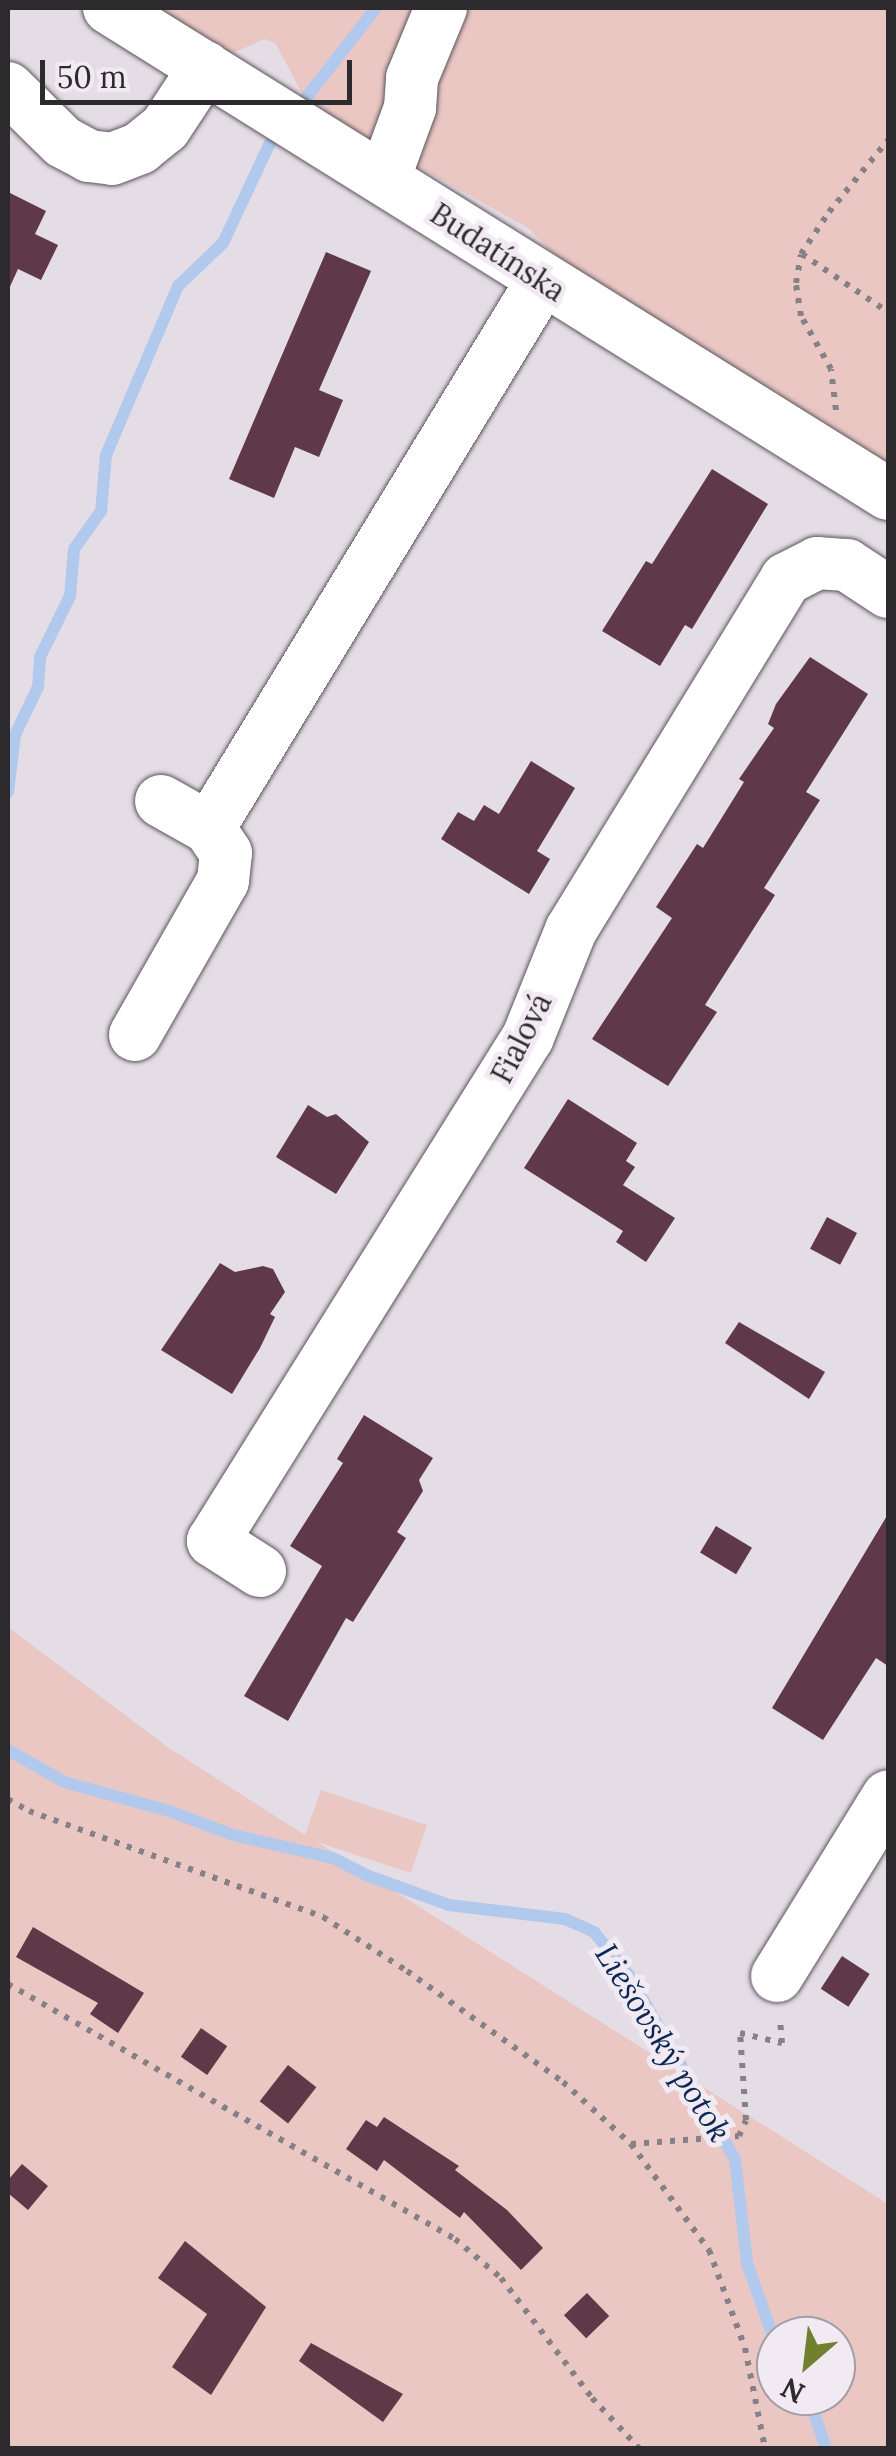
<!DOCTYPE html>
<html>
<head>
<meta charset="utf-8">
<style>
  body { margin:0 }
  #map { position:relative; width:896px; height:2456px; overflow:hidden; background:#e5dde6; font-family:Lora,serif }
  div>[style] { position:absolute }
  .green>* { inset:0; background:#eac7c3 }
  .stream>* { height:12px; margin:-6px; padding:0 6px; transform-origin:6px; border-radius:6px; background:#b2c9ee }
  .building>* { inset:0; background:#5f3948; transform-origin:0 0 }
  .path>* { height:6px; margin-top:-3px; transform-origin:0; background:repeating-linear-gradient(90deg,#868187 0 5px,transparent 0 13px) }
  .roads { filter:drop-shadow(0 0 2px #5c555d) drop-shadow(0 0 2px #5c555d) }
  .minor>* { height:52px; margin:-26px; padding:0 26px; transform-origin:26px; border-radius:26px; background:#fff }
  span { translate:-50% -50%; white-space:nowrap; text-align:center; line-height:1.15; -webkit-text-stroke:10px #f2eaf3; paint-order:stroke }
  .street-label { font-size:30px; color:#2d2a2d }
  .water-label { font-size:32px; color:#0b2754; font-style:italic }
  .frame { position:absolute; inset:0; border:10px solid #2d2a2d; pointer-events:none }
  .north { position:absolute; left:756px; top:2316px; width:100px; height:100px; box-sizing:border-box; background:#f2eaf3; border:2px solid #a39da4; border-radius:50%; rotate:208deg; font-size:28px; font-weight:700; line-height:40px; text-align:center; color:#2d2a2d }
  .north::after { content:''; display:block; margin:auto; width:35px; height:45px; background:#70802f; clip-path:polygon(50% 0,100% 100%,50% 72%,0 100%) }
  .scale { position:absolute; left:40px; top:60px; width:312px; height:45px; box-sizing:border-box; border:5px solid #2d2a2d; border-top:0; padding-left:12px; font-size:30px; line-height:35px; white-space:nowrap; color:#2d2a2d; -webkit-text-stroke:8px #f2eaf3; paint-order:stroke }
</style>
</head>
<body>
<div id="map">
  <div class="green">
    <i style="clip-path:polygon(135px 8px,888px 8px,888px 517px,695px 396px,528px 228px,308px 105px,276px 44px,265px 39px,226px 56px)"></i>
    <i style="clip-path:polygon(evenodd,8px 1627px,169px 1748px,305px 1835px,321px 1790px,427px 1825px,411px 1873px,317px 1842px,888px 2204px,888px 2448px,8px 2448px,8px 1627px,776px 2336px,836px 2336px,836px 2396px,776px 2396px,776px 2336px)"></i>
  </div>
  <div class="stream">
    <i style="left:295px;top:112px;width:132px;rotate:-52.1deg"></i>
    <i style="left:8px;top:792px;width:57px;rotate:-83deg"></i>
    <i style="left:15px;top:735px;width:53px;rotate:-64.4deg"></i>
    <i style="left:38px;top:687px;width:30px;rotate:-86deg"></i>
    <i style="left:40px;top:657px;width:68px;rotate:-63.8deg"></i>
    <i style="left:70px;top:596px;width:47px;rotate:-85.1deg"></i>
    <i style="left:74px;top:549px;width:47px;rotate:-54.6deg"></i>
    <i style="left:101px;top:511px;width:56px;rotate:-84.9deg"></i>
    <i style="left:106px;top:455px;width:184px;rotate:-66.9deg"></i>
    <i style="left:178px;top:286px;width:62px;rotate:-43.7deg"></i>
    <i style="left:223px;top:243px;width:108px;rotate:-64.9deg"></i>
    <i style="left:269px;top:145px;width:22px;rotate:-51deg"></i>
    <i style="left:8px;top:1750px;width:64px;rotate:29.7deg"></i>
    <i style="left:64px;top:1782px;width:109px;rotate:15.4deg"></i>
    <i style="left:169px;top:1811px;width:68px;rotate:20.6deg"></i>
    <i style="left:233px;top:1835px;width:103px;rotate:13deg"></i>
    <i style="left:333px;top:1858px;width:37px;rotate:27deg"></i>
    <i style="left:366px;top:1875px;width:88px;rotate:19.9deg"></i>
    <i style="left:449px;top:1905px;width:117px;rotate:6.9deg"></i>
    <i style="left:565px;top:1919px;width:32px;rotate:24deg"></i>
    <i style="left:594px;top:1932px;width:55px;rotate:50.9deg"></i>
    <i style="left:629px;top:1975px;width:212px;rotate:60.1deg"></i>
    <i style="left:735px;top:2159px;width:105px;rotate:83.4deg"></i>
    <i style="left:747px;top:2263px;width:87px;rotate:70.5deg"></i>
    <i style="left:808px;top:2396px;width:55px;rotate:70.9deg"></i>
  </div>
  <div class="building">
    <i style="clip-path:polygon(8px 192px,46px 211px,35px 234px,58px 245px,41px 280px,18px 269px,8px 291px)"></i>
    <i style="clip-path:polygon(326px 252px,371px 271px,319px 390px,343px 400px,319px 457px,295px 447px,274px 498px,229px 479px)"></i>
    <i style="clip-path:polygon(712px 469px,768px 504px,692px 629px,685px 625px,660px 666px,602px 631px,646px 561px,652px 564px)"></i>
    <i style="clip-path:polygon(810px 657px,868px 694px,806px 792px,820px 800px,764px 888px,775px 895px,705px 1005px,717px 1012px,668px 1086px,592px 1039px,672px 918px,656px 907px,697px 844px,703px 848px,744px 782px,739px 779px,774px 728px,768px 724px,776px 704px)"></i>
    <i style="clip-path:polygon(531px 761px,575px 788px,537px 851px,550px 859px,529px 894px,441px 839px,458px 812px,474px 821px,484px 805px,499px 814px)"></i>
    <i style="clip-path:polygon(568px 1099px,637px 1143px,626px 1161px,635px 1167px,623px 1185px,675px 1218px,646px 1262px,616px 1242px,623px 1231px,524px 1168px)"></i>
    <i style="clip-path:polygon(308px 1105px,327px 1117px,336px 1114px,369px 1142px,336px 1194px,276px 1157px)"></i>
    <i style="left:827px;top:1217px;width:34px;height:36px;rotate:28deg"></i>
    <i style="clip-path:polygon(220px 1263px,235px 1272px,263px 1266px,273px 1269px,285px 1292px,270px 1314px,275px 1317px,260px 1348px,232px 1394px,161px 1350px)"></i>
    <i style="clip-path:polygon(739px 1322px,825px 1372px,809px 1399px,725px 1343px)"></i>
    <i style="clip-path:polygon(364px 1415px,433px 1458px,419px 1480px,423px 1491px,397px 1532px,406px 1538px,353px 1622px,346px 1618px,288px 1721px,244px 1696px,322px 1566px,290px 1546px,343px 1463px,337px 1459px)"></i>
    <i style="clip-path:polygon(888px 1514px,888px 1666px,876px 1658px,823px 1740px,772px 1708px)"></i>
    <i style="left:716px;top:1526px;width:42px;height:31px;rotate:31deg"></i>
    <i style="clip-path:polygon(33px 1927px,144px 1993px,118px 2033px,90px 2014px,98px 2003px,16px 1957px)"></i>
    <i style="left:842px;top:1956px;width:33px;height:39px;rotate:33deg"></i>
    <i style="left:201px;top:2028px;width:32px;height:35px;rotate:35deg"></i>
    <i style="left:288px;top:2065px;width:36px;height:46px;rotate:38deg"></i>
    <i style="clip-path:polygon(384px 2117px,459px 2166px,455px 2170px,507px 2210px,543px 2248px,521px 2270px,464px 2212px,460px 2218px,384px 2160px,377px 2171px,346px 2149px,366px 2120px,377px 2127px)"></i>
    <i style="clip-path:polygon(22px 2164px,48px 2186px,28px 2210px,8px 2193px,8px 2180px)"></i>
    <i style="clip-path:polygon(185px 2241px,266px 2307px,211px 2395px,172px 2367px,207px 2314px,158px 2278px)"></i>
    <i style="left:587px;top:2293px;width:32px;height:32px;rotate:46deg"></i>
    <i style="clip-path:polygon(311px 2343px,403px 2394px,383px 2422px,299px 2361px)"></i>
  </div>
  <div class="path">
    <i style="left:802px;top:254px;width:104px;rotate:34deg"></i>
    <i style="left:836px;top:410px;width:41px;rotate:-97deg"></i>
    <i style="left:831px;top:369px;width:61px;rotate:-119.5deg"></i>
    <i style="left:801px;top:316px;width:33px;rotate:-99deg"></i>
    <i style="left:796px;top:283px;width:29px;rotate:-80deg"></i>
    <i style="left:801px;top:254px;width:50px;rotate:-56.3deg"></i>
    <i style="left:829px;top:212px;width:93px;rotate:-50.7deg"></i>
    <i style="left:8px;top:1799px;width:24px;rotate:30deg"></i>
    <i style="left:29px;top:1811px;width:313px;rotate:19.8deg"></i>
    <i style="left:323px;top:1917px;width:100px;rotate:32.7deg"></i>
    <i style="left:407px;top:1971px;width:191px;rotate:35.4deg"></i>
    <i style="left:563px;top:2082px;width:92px;rotate:42.4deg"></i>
    <i style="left:631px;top:2144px;width:132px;rotate:53.7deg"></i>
    <i style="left:709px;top:2250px;width:104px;rotate:69.8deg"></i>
    <i style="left:745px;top:2348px;width:102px;rotate:78.7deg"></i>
    <i style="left:8px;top:1984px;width:515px;rotate:29.7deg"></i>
    <i style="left:455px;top:2239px;width:60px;rotate:40.3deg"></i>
    <i style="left:501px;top:2278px;width:151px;rotate:52.8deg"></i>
    <i style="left:592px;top:2398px;width:69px;rotate:46.8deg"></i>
    <i style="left:631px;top:2144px;width:108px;rotate:-4.2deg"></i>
    <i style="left:739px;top:2136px;width:17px;rotate:-66deg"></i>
    <i style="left:746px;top:2120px;width:87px;rotate:-93.9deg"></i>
    <i style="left:740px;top:2033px;width:43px;rotate:13.4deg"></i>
    <i style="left:782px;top:2043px;width:21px;rotate:-95deg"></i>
  </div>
  <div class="roads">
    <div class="minor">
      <i style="left:109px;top:8px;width:918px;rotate:31.96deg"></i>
      <i style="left:8px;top:88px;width:77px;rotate:44.5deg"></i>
      <i style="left:63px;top:142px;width:30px;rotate:28deg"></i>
      <i style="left:89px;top:156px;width:23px;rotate:7deg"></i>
      <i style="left:112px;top:159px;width:30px;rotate:-21deg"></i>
      <i style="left:140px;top:148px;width:32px;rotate:-39deg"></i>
      <i style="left:165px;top:128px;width:73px;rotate:-56.7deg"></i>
      <i style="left:384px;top:179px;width:76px;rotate:-69.9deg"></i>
      <i style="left:410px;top:108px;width:30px;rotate:-86deg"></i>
      <i style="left:412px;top:78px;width:76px;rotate:-67.5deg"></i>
      <i style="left:161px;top:801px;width:55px;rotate:29.4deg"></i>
      <i style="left:135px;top:1035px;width:177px;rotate:-60.3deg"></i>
      <i style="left:223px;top:881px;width:28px;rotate:-84deg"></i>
      <i style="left:226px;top:853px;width:30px;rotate:-124deg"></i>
      <i style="left:209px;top:828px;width:640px;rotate:-58.67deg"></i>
      <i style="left:260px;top:1571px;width:56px;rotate:-147.4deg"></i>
      <i style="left:213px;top:1541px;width:594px;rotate:-57.99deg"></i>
      <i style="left:528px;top:1037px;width:115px;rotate:-68.1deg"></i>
      <i style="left:571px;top:930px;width:412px;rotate:-58.5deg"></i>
      <i style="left:786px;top:579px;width:35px;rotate:-27deg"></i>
      <i style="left:817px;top:563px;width:30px;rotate:4deg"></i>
      <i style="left:847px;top:565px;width:49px;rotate:33.4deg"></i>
      <i style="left:777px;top:1976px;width:211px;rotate:-58.3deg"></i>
    </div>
  </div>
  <div class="street-label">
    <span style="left:498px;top:252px;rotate:33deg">Budatínska</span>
    <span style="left:521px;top:1038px;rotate:-63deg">Fialová</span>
  </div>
  <div class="water-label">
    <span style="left:663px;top:2043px;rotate:58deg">Liešovský potok</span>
  </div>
  <div class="frame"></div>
  <div class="north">N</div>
  <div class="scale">50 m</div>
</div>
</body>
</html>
